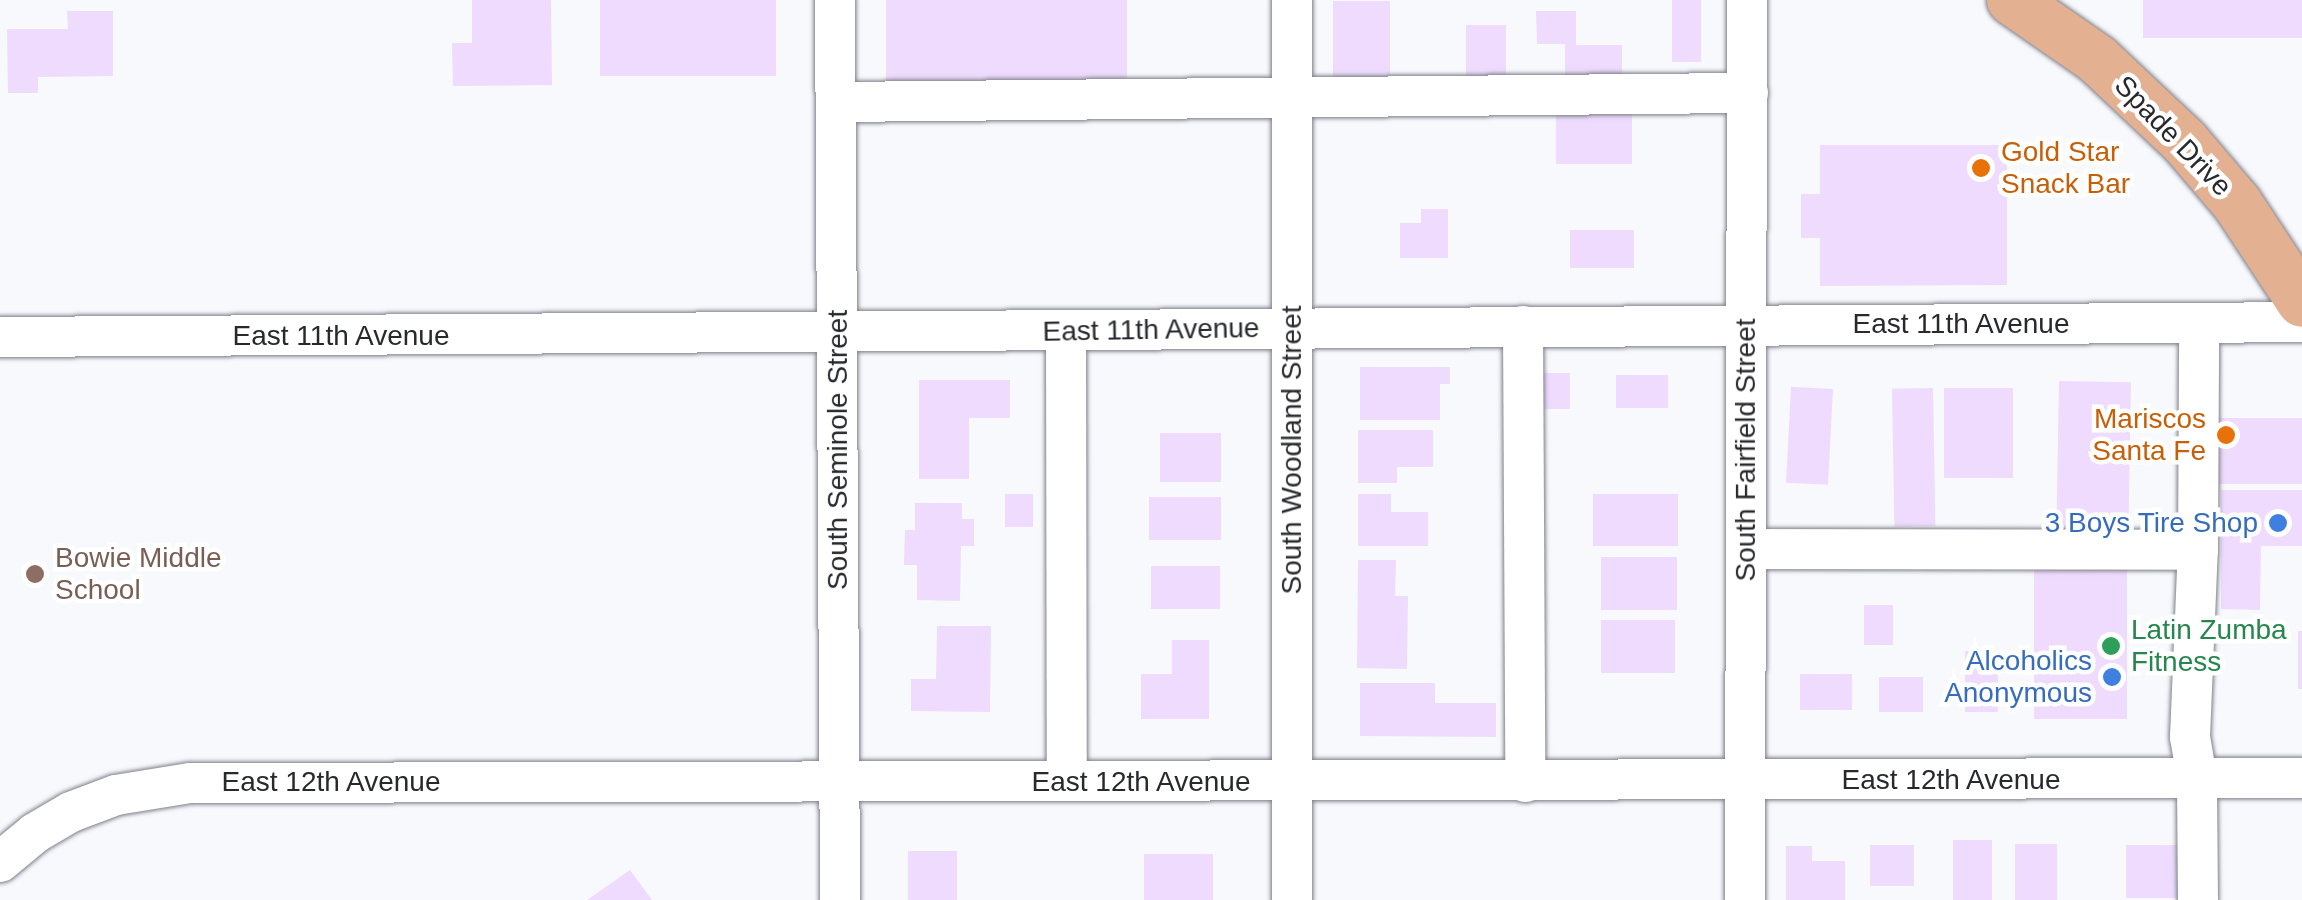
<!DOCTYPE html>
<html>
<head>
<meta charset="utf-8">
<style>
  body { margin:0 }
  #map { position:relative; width:2302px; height:900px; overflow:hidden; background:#f8f9fd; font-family:Arial,sans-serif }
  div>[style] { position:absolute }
  .building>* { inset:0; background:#eedbfd; transform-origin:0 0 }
  .roads { filter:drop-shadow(0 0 2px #7f818a) drop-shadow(0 0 2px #7f818a) }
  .minor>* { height:40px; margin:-20px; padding:0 20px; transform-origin:20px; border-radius:20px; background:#fff }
  .major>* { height:50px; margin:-25px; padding:0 25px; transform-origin:25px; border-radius:25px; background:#e3b092 }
  .dots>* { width:28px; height:28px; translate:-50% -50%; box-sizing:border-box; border:5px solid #fff; border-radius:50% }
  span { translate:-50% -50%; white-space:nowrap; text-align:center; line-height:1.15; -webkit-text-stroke:9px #fff; paint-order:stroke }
  .street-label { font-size:28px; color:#28292d }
  .food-label { font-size:28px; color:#c56008 }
  .left { translate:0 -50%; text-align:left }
  .right { translate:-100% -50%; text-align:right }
  .shop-label { font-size:28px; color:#366cbe }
  .education-label { font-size:28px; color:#785e54 }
  .leisure-label { font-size:28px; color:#27864d }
</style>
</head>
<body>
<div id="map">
  <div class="building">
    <i style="clip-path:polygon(472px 0,551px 0,552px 85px,453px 86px,452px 43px,472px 43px)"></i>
    <i style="left:600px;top:0;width:176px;height:76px"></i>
    <i style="left:886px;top:0;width:241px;height:87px"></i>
    <i style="left:1672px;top:0;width:29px;height:62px"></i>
    <i style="left:2143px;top:0;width:159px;height:38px"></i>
    <i style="left:1333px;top:1px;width:57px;height:82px"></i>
    <i style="clip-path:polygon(67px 11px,113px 11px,113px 76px,38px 77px,38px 93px,8px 93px,7px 29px,68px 29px)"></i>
    <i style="clip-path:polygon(1536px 11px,1576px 11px,1576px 45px,1622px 45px,1622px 79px,1565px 80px,1565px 44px,1537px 44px)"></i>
    <i style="left:1466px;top:25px;width:40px;height:61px"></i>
    <i style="left:1556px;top:112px;width:76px;height:52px"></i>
    <i style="clip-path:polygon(1820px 145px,2007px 145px,2007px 285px,1820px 286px,1820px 238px,1801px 238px,1801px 194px,1820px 194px)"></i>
    <i style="clip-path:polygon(1421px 209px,1448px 209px,1448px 258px,1400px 258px,1400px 223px,1421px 223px)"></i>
    <i style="left:1570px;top:230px;width:64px;height:38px"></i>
    <i style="clip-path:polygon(1360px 367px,1450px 367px,1450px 384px,1440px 384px,1440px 420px,1360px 420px)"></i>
    <i style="left:1539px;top:373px;width:31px;height:36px"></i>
    <i style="left:1616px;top:375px;width:52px;height:33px"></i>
    <i style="clip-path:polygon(919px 380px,1010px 380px,1010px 418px,969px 418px,969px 479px,919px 479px)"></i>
    <i style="left:2059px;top:381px;width:72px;height:158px;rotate:1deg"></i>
    <i style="left:1933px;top:388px;width:138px;height:41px;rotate:89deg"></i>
    <i style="left:1944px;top:388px;width:69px;height:90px"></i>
    <i style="left:1833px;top:389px;width:96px;height:42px;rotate:93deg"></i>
    <i style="left:2213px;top:418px;width:89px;height:66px"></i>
    <i style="clip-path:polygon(1358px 430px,1433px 430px,1433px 467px,1397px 467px,1397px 483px,1358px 483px)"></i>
    <i style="left:1160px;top:433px;width:61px;height:49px"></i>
    <i style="clip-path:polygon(2221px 490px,2302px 490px,2302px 546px,2261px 546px,2260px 610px,2221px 609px)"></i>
    <i style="left:1005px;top:494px;width:28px;height:33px"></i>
    <i style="clip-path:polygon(1358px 494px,1391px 494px,1391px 512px,1428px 512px,1428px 546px,1358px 546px)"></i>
    <i style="left:1593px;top:494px;width:85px;height:52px"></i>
    <i style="left:1149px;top:497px;width:72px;height:43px"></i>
    <i style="clip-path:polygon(915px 503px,962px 503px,962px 519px,974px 519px,974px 546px,961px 546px,960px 601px,917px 600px,917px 565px,904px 565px,905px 530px,915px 530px)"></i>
    <i style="left:1601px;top:557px;width:76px;height:53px"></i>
    <i style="clip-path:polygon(1358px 560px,1396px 560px,1395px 596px,1408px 596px,1407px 669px,1357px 668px)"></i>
    <i style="left:1151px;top:566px;width:69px;height:43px"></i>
    <i style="left:2127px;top:566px;width:153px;height:93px;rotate:90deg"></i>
    <i style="left:1864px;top:605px;width:29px;height:40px"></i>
    <i style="left:1601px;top:620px;width:74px;height:53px"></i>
    <i style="clip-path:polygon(937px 626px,991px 626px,990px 712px,911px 711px,911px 679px,936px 679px)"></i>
    <i style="left:2298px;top:631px;width:4px;height:58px"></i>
    <i style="clip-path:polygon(1172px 640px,1209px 640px,1209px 719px,1141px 719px,1141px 674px,1172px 674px)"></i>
    <i style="left:1965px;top:651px;width:33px;height:61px"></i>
    <i style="left:1800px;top:674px;width:52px;height:36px"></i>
    <i style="left:1879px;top:677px;width:44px;height:35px"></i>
    <i style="clip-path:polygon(1360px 683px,1435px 683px,1435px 703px,1496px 703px,1496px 737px,1360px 736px)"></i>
    <i style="left:1953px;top:840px;width:39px;height:60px"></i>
    <i style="left:2015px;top:844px;width:42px;height:56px"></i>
    <i style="left:1870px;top:845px;width:44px;height:41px"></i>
    <i style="left:2126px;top:845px;width:54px;height:53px"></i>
    <i style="clip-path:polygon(1786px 846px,1812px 846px,1812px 861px,1845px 861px,1845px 900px,1786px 900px)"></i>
    <i style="left:908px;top:851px;width:49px;height:49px"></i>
    <i style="left:1144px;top:854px;width:69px;height:46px"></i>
    <i style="clip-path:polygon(630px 870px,652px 900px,587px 900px)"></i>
  </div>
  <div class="roads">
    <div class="minor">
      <i style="left:835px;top:0;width:900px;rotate:89.68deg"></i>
      <i style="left:1292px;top:0;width:900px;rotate:90deg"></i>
      <i style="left:836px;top:102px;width:912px;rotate:-0.57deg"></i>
      <i style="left:1523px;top:326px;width:456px;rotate:89.7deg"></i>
      <i style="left:1066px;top:331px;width:450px;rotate:89.9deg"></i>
      <i style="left:0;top:337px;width:2302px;rotate:-0.37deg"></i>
      <i style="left:1746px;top:549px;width:452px;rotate:0.1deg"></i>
      <i style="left:0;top:862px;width:45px;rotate:-39.6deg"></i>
      <i style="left:35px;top:833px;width:42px;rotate:-30.3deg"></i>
      <i style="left:71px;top:812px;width:48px;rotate:-20.7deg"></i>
      <i style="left:116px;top:795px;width:75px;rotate:-9.2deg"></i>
      <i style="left:190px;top:783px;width:2112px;rotate:-0.14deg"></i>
      <i style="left:1745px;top:900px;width:900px;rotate:-89.87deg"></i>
      <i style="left:2198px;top:900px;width:122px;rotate:-90.5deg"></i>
      <i style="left:2197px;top:778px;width:42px;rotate:-99.7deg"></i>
      <i style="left:2190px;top:737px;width:187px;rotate:-87.6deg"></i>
      <i style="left:2198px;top:550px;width:227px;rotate:-89.7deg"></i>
    </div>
    <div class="major">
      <i style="left:2012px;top:0;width:103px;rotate:34.8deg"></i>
      <i style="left:2097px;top:59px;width:121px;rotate:43.3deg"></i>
      <i style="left:2185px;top:142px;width:80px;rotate:49.6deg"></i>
      <i style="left:2237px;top:203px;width:118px;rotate:56.7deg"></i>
    </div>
  </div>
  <div class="dots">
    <i style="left:1981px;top:168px;background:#e8710a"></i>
    <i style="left:2226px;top:435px;background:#e8710a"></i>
    <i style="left:2278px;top:523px;background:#3f7fe0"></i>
    <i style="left:35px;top:574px;background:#8d6e63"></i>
    <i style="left:2111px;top:646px;background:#2e9e5b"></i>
    <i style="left:2112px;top:677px;background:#3f7fe0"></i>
  </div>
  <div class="street-label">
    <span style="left:2173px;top:136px;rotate:46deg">Spade Drive</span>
    <span style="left:1961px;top:324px">East 11th Avenue</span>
    <span style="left:1151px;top:330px;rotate:-1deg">East 11th Avenue</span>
    <span style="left:341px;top:336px">East 11th Avenue</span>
    <span style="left:838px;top:450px;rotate:-90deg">South Seminole Street</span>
    <span style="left:1292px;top:450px;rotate:-90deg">South Woodland Street</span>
    <span style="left:1746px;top:450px;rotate:-90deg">South Fairfield Street</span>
    <span style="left:1951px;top:780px">East 12th Avenue</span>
    <span style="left:331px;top:782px">East 12th Avenue</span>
    <span style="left:1141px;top:782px">East 12th Avenue</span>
  </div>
  <div class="food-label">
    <span class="left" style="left:2001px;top:168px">Gold Star<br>Snack Bar</span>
    <span class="right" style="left:2206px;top:435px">Mariscos<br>Santa Fe</span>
  </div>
  <div class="shop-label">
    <span class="right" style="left:2258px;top:523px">3 Boys Tire Shop</span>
    <span class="right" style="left:2092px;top:677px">Alcoholics<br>Anonymous</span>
  </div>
  <div class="education-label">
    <span class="left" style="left:55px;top:574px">Bowie Middle<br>School</span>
  </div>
  <div class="leisure-label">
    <span class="left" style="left:2131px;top:646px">Latin Zumba<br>Fitness</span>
  </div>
</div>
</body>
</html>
